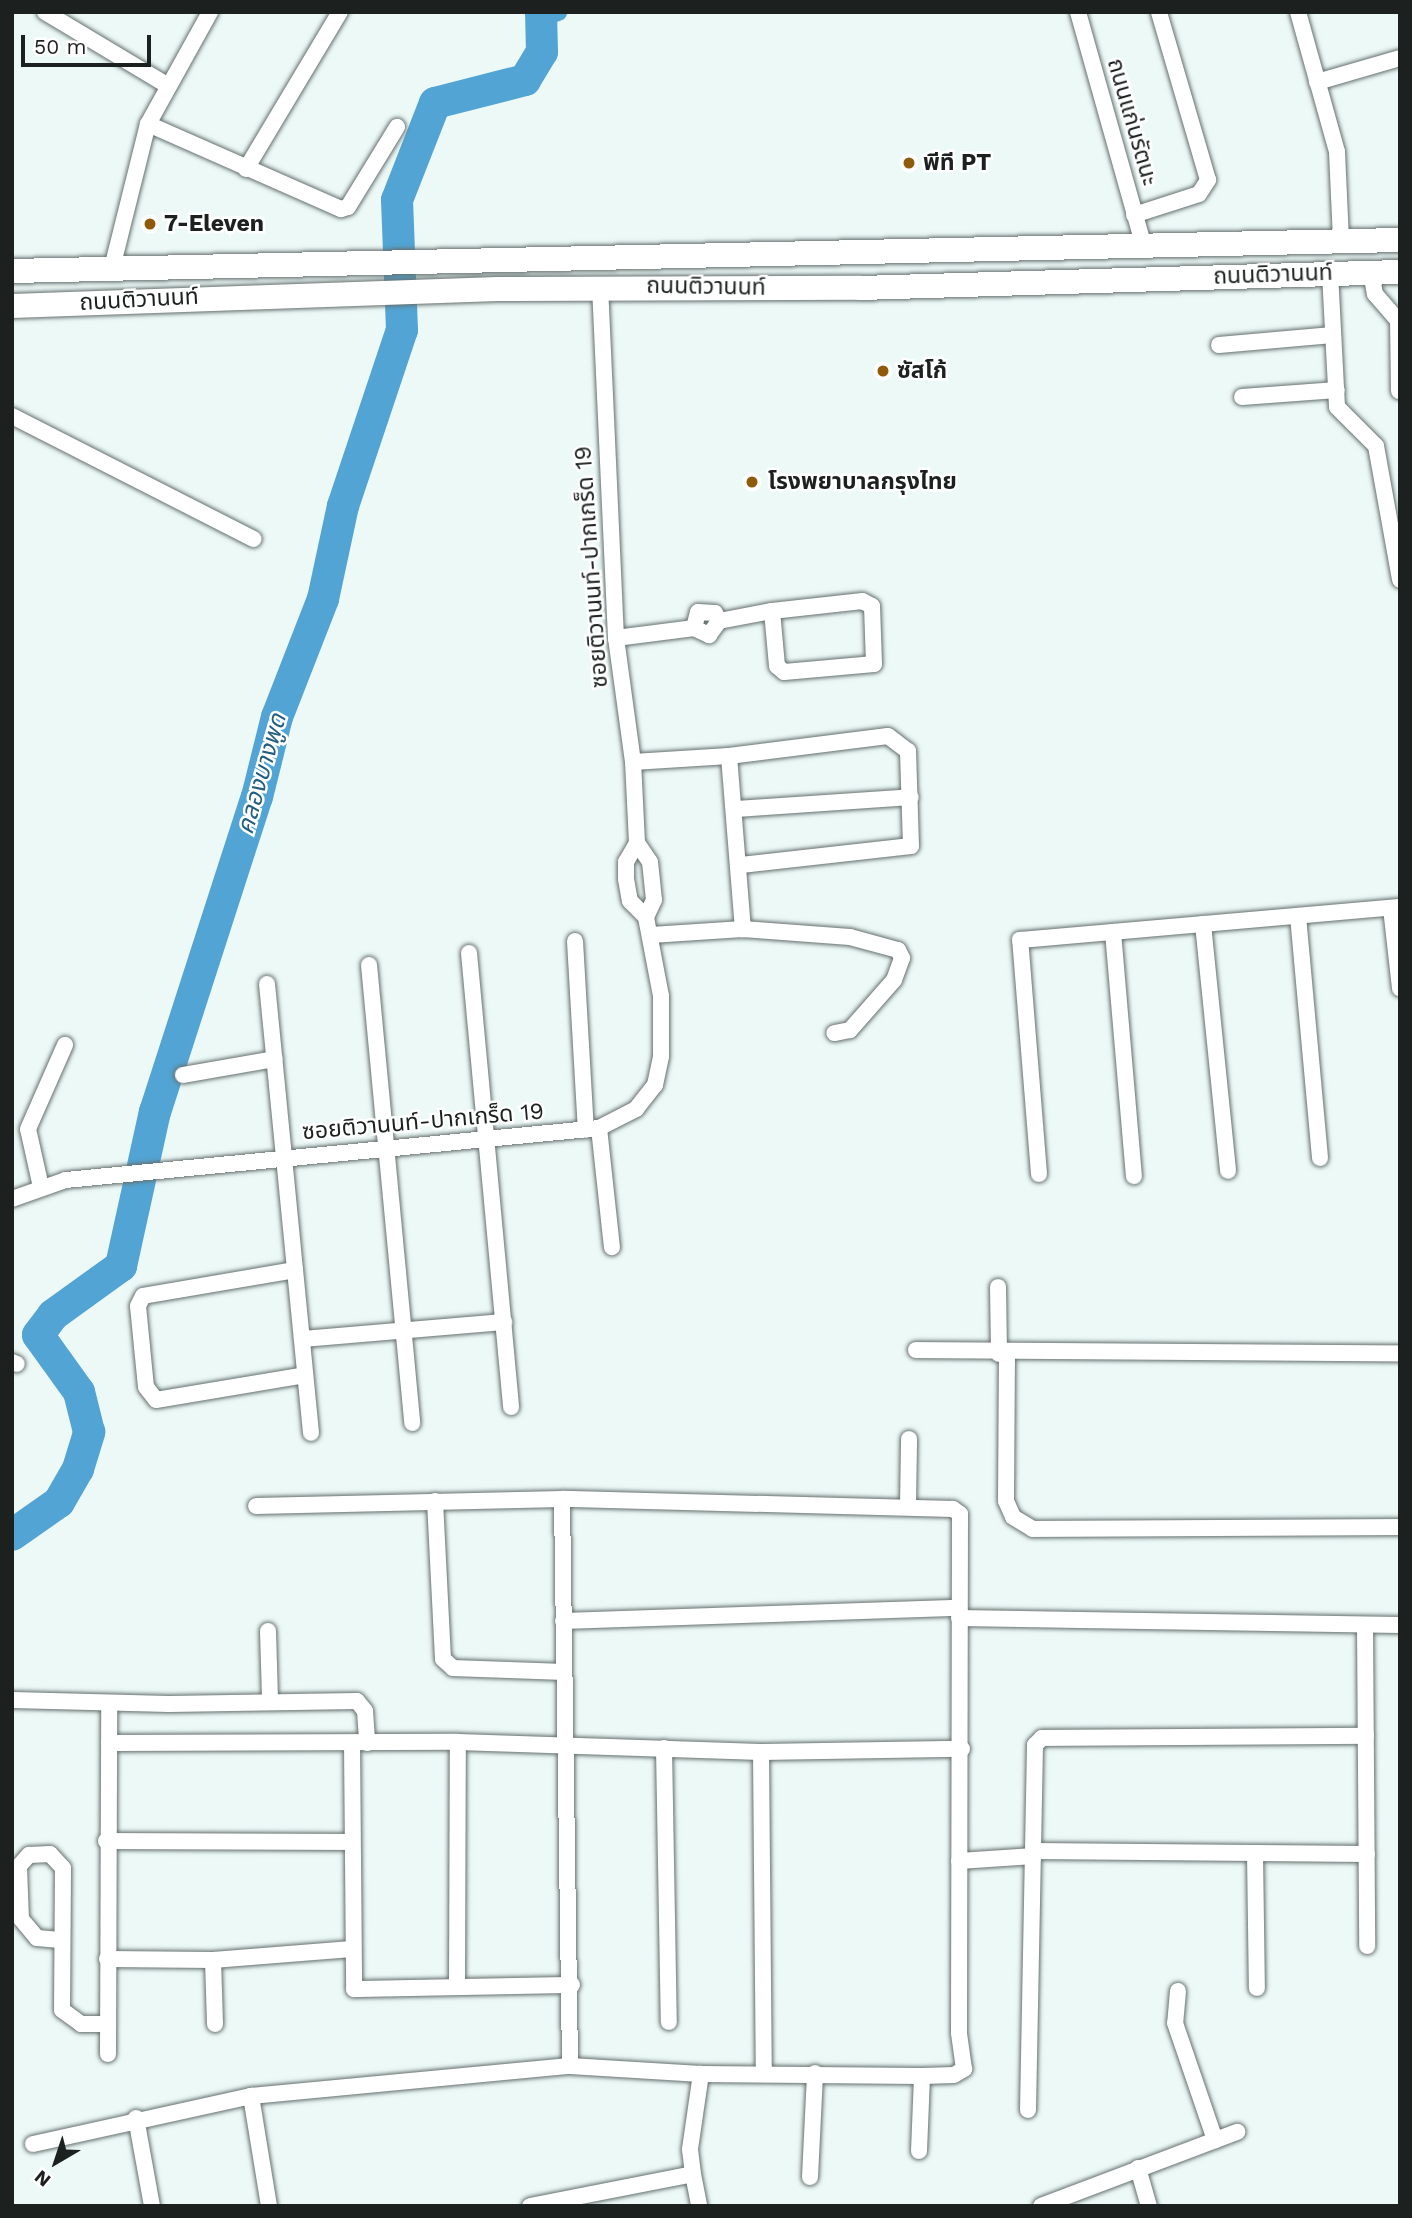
<!DOCTYPE html>
<html>
<head>
<meta charset="utf-8">
<style>
  body { margin:0 }
  #map { position:relative; width:1412px; height:2218px; overflow:hidden; background:#ecf9f7; font-family:"Work Sans","Noto Sans Thai",sans-serif }
  div>[style] { position:absolute }
  .canal>* { height:18px; margin:-9px; padding:0 9px; transform-origin:9px; border-radius:9px; background:#52a4d4 }
  .river>* { height:32px; margin:-16px; padding:0 16px; transform-origin:16px; border-radius:16px; background:#52a4d4 }
  .roads { filter:drop-shadow(0 0 2px #65706e) drop-shadow(0 0 2px #65706e) }
  .street>* { height:16px; margin:-8px; padding:0 8px; transform-origin:8px; border-radius:8px; background:#fff }
  .primary>* { height:24px; margin:-12px; padding:0 12px; transform-origin:12px; border-radius:12px; background:#fff }
  .dots>* { width:19px; height:19px; translate:-50% -50%; box-sizing:border-box; border:4px solid #fff; border-radius:50% }
  span { translate:-50% -50%; white-space:nowrap; text-align:center; line-height:1.15; -webkit-text-stroke:5px #fff; paint-order:stroke }
  .street-label { font-size:23px; color:#1c2120 }
  .poi-label { font-size:23px; color:#1c2120; font-weight:700 }
  .left { translate:0 -50%; text-align:left }
  .water-label { font-size:24px; color:#215e7f; font-style:italic }
  .frame { position:absolute; inset:0; border:14px solid #1c2120; pointer-events:none }
  .north { position:absolute; left:21px; top:2127px; width:70px; height:70px; -webkit-text-stroke:5px #fff; paint-order:stroke; rotate:219deg; font-size:19px; font-weight:700; line-height:28px; text-align:center; color:#1c2120 }
  .north::after { content:''; display:block; margin:auto; width:24px; height:32px; background:#1c2120; clip-path:polygon(50% 0,100% 100%,50% 72%,0 100%) }
  .scale { position:absolute; left:21px; top:35px; width:130px; height:32px; box-sizing:border-box; border:4px solid #1c2120; border-top:0; padding-left:9px; font-size:21px; line-height:24px; white-space:nowrap; color:#1c2120; -webkit-text-stroke:5px #fff; paint-order:stroke }
</style>
</head>
<body>
<div id="map">
  <div class="canal">
    <i style="left:543px;top:17px;width:16px;rotate:-18deg"></i>
  </div>
  <div class="river">
    <i style="left:12px;top:1535px;width:57px;rotate:-35.1deg"></i>
    <i style="left:59px;top:1502px;width:38px;rotate:-60deg"></i>
    <i style="left:78px;top:1469px;width:39px;rotate:-73deg"></i>
    <i style="left:89px;top:1432px;width:41px;rotate:-104deg"></i>
    <i style="left:79px;top:1392px;width:70px;rotate:-125.7deg"></i>
    <i style="left:38px;top:1335px;width:25px;rotate:-53deg"></i>
    <i style="left:53px;top:1315px;width:84px;rotate:-35.8deg"></i>
    <i style="left:121px;top:1266px;width:158px;rotate:-77.6deg"></i>
    <i style="left:155px;top:1112px;width:331px;rotate:-72.1deg"></i>
    <i style="left:257px;top:797px;width:82px;rotate:-76deg"></i>
    <i style="left:277px;top:717px;width:127px;rotate:-68.7deg"></i>
    <i style="left:323px;top:599px;width:95px;rotate:-77.9deg"></i>
    <i style="left:343px;top:506px;width:186px;rotate:-71.5deg"></i>
    <i style="left:402px;top:330px;width:130px;rotate:-92.2deg"></i>
    <i style="left:397px;top:200px;width:104px;rotate:-68.6deg"></i>
    <i style="left:435px;top:103px;width:93px;rotate:-14.3deg"></i>
    <i style="left:525px;top:80px;width:33px;rotate:-59deg"></i>
    <i style="left:542px;top:52px;width:40px;rotate:-91.4deg"></i>
  </div>
  <div class="roads">
    <div class="street">
      <i style="left:45px;top:12px;width:142px;rotate:30.9deg"></i>
      <i style="left:1078px;top:12px;width:241px;rotate:74.3deg"></i>
      <i style="left:1298px;top:12px;width:145px;rotate:74.4deg"></i>
      <i style="left:1337px;top:152px;width:88px;rotate:87.4deg"></i>
      <i style="left:1317px;top:82px;width:86px;rotate:-16.1deg"></i>
      <i style="left:148px;top:124px;width:211px;rotate:23.8deg"></i>
      <i style="left:341px;top:209px;width:7px;rotate:-16deg"></i>
      <i style="left:348px;top:207px;width:94px;rotate:-58.5deg"></i>
      <i style="left:246px;top:169px;width:183px;rotate:-59.1deg"></i>
      <i style="left:1134px;top:215px;width:68px;rotate:-17.9deg"></i>
      <i style="left:1199px;top:194px;width:17px;rotate:-57deg"></i>
      <i style="left:1208px;top:180px;width:175px;rotate:-106.3deg"></i>
      <i style="left:112px;top:268px;width:148px;rotate:-76deg"></i>
      <i style="left:148px;top:124px;width:128px;rotate:-61deg"></i>
      <i style="left:1371px;top:272px;width:22px;rotate:80deg"></i>
      <i style="left:1375px;top:294px;width:35px;rotate:49deg"></i>
      <i style="left:1398px;top:320px;width:71px;rotate:89.2deg"></i>
      <i style="left:1330px;top:273px;width:134px;rotate:87deg"></i>
      <i style="left:1337px;top:407px;width:55px;rotate:45deg"></i>
      <i style="left:1376px;top:446px;width:136px;rotate:79.8deg"></i>
      <i style="left:1219px;top:345px;width:114px;rotate:-5deg"></i>
      <i style="left:1242px;top:397px;width:95px;rotate:-4.2deg"></i>
      <i style="left:12px;top:416px;width:271px;rotate:27deg"></i>
      <i style="left:862px;top:601px;width:11px;rotate:27deg"></i>
      <i style="left:872px;top:606px;width:58px;rotate:88deg"></i>
      <i style="left:874px;top:664px;width:90px;rotate:174.9deg"></i>
      <i style="left:784px;top:672px;width:9px;rotate:-139deg"></i>
      <i style="left:777px;top:666px;width:55px;rotate:-95.2deg"></i>
      <i style="left:772px;top:611px;width:91px;rotate:-6.3deg"></i>
      <i style="left:719px;top:621px;width:54px;rotate:-10.7deg"></i>
      <i style="left:616px;top:638px;width:79px;rotate:-7.3deg"></i>
      <i style="left:694px;top:628px;width:17px;rotate:25deg"></i>
      <i style="left:709px;top:635px;width:17px;rotate:-54deg"></i>
      <i style="left:719px;top:621px;width:9px;rotate:-117deg"></i>
      <i style="left:715px;top:613px;width:17px;rotate:-177deg"></i>
      <i style="left:698px;top:612px;width:16px;rotate:104deg"></i>
      <i style="left:729px;top:756px;width:160px;rotate:-7.2deg"></i>
      <i style="left:888px;top:736px;width:25px;rotate:37deg"></i>
      <i style="left:908px;top:751px;width:95px;rotate:88.2deg"></i>
      <i style="left:911px;top:846px;width:171px;rotate:173.6deg"></i>
      <i style="left:633px;top:762px;width:96px;rotate:-3.6deg"></i>
      <i style="left:729px;top:756px;width:174px;rotate:85.4deg"></i>
      <i style="left:737px;top:809px;width:174px;rotate:-3.9deg"></i>
      <i style="left:637px;top:843px;width:22px;rotate:120deg"></i>
      <i style="left:626px;top:862px;width:17px;rotate:90deg"></i>
      <i style="left:626px;top:879px;width:22px;rotate:80deg"></i>
      <i style="left:630px;top:901px;width:23px;rotate:45deg"></i>
      <i style="left:1391px;top:908px;width:81px;rotate:83.6deg"></i>
      <i style="left:1298px;top:916px;width:243px;rotate:84.8deg"></i>
      <i style="left:1203px;top:924px;width:248px;rotate:84.2deg"></i>
      <i style="left:1113px;top:932px;width:245px;rotate:85.1deg"></i>
      <i style="left:651px;top:935px;width:92px;rotate:-3.7deg"></i>
      <i style="left:743px;top:929px;width:107px;rotate:4.3deg"></i>
      <i style="left:850px;top:937px;width:50px;rotate:15.2deg"></i>
      <i style="left:898px;top:950px;width:9px;rotate:63deg"></i>
      <i style="left:902px;top:958px;width:23px;rotate:110deg"></i>
      <i style="left:894px;top:980px;width:67px;rotate:131.3deg"></i>
      <i style="left:850px;top:1030px;width:16px;rotate:169deg"></i>
      <i style="left:575px;top:941px;width:189px;rotate:86.7deg"></i>
      <i style="left:469px;top:953px;width:456px;rotate:84.7deg"></i>
      <i style="left:369px;top:965px;width:460px;rotate:84.6deg"></i>
      <i style="left:267px;top:984px;width:451px;rotate:84.4deg"></i>
      <i style="left:183px;top:1075px;width:93px;rotate:-9.9deg"></i>
      <i style="left:599px;top:1128px;width:120px;rotate:83.8deg"></i>
      <i style="left:1039px;top:1174px;width:235px;rotate:-94.6deg"></i>
      <i style="left:1020px;top:940px;width:381px;rotate:-5deg"></i>
      <i style="left:41px;top:1187px;width:59px;rotate:-102.6deg"></i>
      <i style="left:28px;top:1129px;width:92px;rotate:-66.2deg"></i>
      <i style="left:12px;top:1199px;width:57px;rotate:-19.4deg"></i>
      <i style="left:66px;top:1180px;width:536px;rotate:-5.57deg"></i>
      <i style="left:599px;top:1128px;width:42px;rotate:-27.2deg"></i>
      <i style="left:636px;top:1109px;width:31px;rotate:-52deg"></i>
      <i style="left:655px;top:1085px;width:30px;rotate:-78deg"></i>
      <i style="left:661px;top:1056px;width:60px;rotate:-90deg"></i>
      <i style="left:661px;top:996px;width:80px;rotate:-100.8deg"></i>
      <i style="left:646px;top:917px;width:19px;rotate:-65deg"></i>
      <i style="left:654px;top:900px;width:38px;rotate:-96deg"></i>
      <i style="left:650px;top:862px;width:23px;rotate:-124deg"></i>
      <i style="left:637px;top:843px;width:81px;rotate:-92.8deg"></i>
      <i style="left:633px;top:762px;width:125px;rotate:-97.8deg"></i>
      <i style="left:616px;top:638px;width:350px;rotate:-92.6deg"></i>
      <i style="left:295px;top:1270px;width:154px;rotate:170.3deg"></i>
      <i style="left:143px;top:1296px;width:11px;rotate:117deg"></i>
      <i style="left:138px;top:1306px;width:41px;rotate:84.4deg"></i>
      <i style="left:142px;top:1347px;width:40px;rotate:84.3deg"></i>
      <i style="left:146px;top:1387px;width:16px;rotate:52deg"></i>
      <i style="left:156px;top:1400px;width:151px;rotate:-9.5deg"></i>
      <i style="left:998px;top:1287px;width:67px;rotate:89.1deg"></i>
      <i style="left:302px;top:1339px;width:203px;rotate:-4.8deg"></i>
      <i style="left:916px;top:1350px;width:484px;rotate:0.4deg"></i>
      <i style="left:1007px;top:1354px;width:147px;rotate:90.4deg"></i>
      <i style="left:1006px;top:1501px;width:17px;rotate:66deg"></i>
      <i style="left:1013px;top:1517px;width:23px;rotate:31deg"></i>
      <i style="left:1033px;top:1529px;width:367px;rotate:-0.3deg"></i>
      <i style="left:12px;top:1362px;width:5px;rotate:22deg"></i>
      <i style="left:562px;top:1499px;width:567px;rotate:89.19deg"></i>
      <i style="left:435px;top:1501px;width:158px;rotate:87.1deg"></i>
      <i style="left:443px;top:1659px;width:13px;rotate:42deg"></i>
      <i style="left:453px;top:1668px;width:111px;rotate:2.1deg"></i>
      <i style="left:908px;top:1506px;width:67px;rotate:-89.1deg"></i>
      <i style="left:959px;top:1618px;width:441px;rotate:0.9deg"></i>
      <i style="left:563px;top:1621px;width:396px;rotate:-1.9deg"></i>
      <i style="left:1365px;top:1625px;width:321px;rotate:89.6deg"></i>
      <i style="left:268px;top:1631px;width:69px;rotate:88.3deg"></i>
      <i style="left:12px;top:1700px;width:157px;rotate:1.5deg"></i>
      <i style="left:169px;top:1704px;width:188px;rotate:-0.9deg"></i>
      <i style="left:357px;top:1701px;width:13px;rotate:51deg"></i>
      <i style="left:365px;top:1711px;width:32px;rotate:86deg"></i>
      <i style="left:109px;top:1743px;width:349px;rotate:-0.2deg"></i>
      <i style="left:458px;top:1742px;width:303px;rotate:1.9deg"></i>
      <i style="left:761px;top:1752px;width:201px;rotate:-0.9deg"></i>
      <i style="left:352px;top:1743px;width:246px;rotate:89.5deg"></i>
      <i style="left:354px;top:1989px;width:218px;rotate:-1.1deg"></i>
      <i style="left:664px;top:1748px;width:274px;rotate:89deg"></i>
      <i style="left:761px;top:1752px;width:321px;rotate:89.5deg"></i>
      <i style="left:106px;top:1841px;width:246px;rotate:0.2deg"></i>
      <i style="left:1034px;top:1851px;width:333px;rotate:0.5deg"></i>
      <i style="left:1255px;top:1853px;width:135px;rotate:89.2deg"></i>
      <i style="left:959px;top:1861px;width:75px;rotate:-3.8deg"></i>
      <i style="left:60px;top:1940px;width:23px;rotate:-175deg"></i>
      <i style="left:37px;top:1938px;width:25px;rotate:-130deg"></i>
      <i style="left:21px;top:1919px;width:53px;rotate:-92.2deg"></i>
      <i style="left:19px;top:1866px;width:15px;rotate:-48deg"></i>
      <i style="left:29px;top:1855px;width:21px;rotate:-3deg"></i>
      <i style="left:50px;top:1854px;width:19px;rotate:47deg"></i>
      <i style="left:63px;top:1868px;width:142px;rotate:90.4deg"></i>
      <i style="left:62px;top:2010px;width:24px;rotate:36deg"></i>
      <i style="left:81px;top:2024px;width:26px"></i>
      <i style="left:107px;top:1959px;width:106px;rotate:0.5deg"></i>
      <i style="left:213px;top:1960px;width:139px;rotate:-4.5deg"></i>
      <i style="left:213px;top:1960px;width:64px;rotate:88.2deg"></i>
      <i style="left:457px;top:1986px;width:244px;rotate:-89.8deg"></i>
      <i style="left:1178px;top:1991px;width:32px;rotate:95deg"></i>
      <i style="left:1175px;top:2023px;width:124px;rotate:71.1deg"></i>
      <i style="left:108px;top:2054px;width:350px;rotate:-89.8deg"></i>
      <i style="left:251px;top:2096px;width:111px;rotate:80.7deg"></i>
      <i style="left:1028px;top:2110px;width:365px;rotate:-88.9deg"></i>
      <i style="left:1035px;top:1745px;width:10px;rotate:-45deg"></i>
      <i style="left:1042px;top:1738px;width:324px;rotate:-0.4deg"></i>
      <i style="left:136px;top:2118px;width:89px;rotate:79.7deg"></i>
      <i style="left:33px;top:2144px;width:223px;rotate:-12.4deg"></i>
      <i style="left:251px;top:2096px;width:320px;rotate:-5.4deg"></i>
      <i style="left:570px;top:2066px;width:131px;rotate:3.5deg"></i>
      <i style="left:701px;top:2074px;width:221px;rotate:0.5deg"></i>
      <i style="left:922px;top:2076px;width:32px;rotate:-2deg"></i>
      <i style="left:954px;top:2075px;width:12px;rotate:-31deg"></i>
      <i style="left:964px;top:2069px;width:37px;rotate:-98deg"></i>
      <i style="left:959px;top:2032px;width:518px;rotate:-89.89deg"></i>
      <i style="left:960px;top:1514px;width:9px;rotate:-144deg"></i>
      <i style="left:953px;top:1509px;width:391px;rotate:-178.5deg"></i>
      <i style="left:562px;top:1499px;width:306px;rotate:178.7deg"></i>
      <i style="left:919px;top:2151px;width:75px;rotate:-87.7deg"></i>
      <i style="left:1138px;top:2168px;width:40px;rotate:74deg"></i>
      <i style="left:693px;top:2174px;width:33px;rotate:79deg"></i>
      <i style="left:810px;top:2177px;width:104px;rotate:-87.2deg"></i>
      <i style="left:530px;top:2206px;width:166px;rotate:-11.1deg"></i>
      <i style="left:693px;top:2174px;width:25px;rotate:-97deg"></i>
      <i style="left:690px;top:2149px;width:76px;rotate:-81.7deg"></i>
      <i style="left:1041px;top:2206px;width:210px;rotate:-20.7deg"></i>
    </div>
    <div class="primary">
      <i style="left:12px;top:271px;width:1388px;rotate:-1.28deg"></i>
      <i style="left:12px;top:306px;width:486px;rotate:-2deg"></i>
      <i style="left:498px;top:289px;width:362px;rotate:-0.2deg"></i>
      <i style="left:860px;top:288px;width:540px;rotate:-1.7deg"></i>
    </div>
  </div>
  <div class="dots">
    <i style="left:909px;top:163px;background:#8f5b0b"></i>
    <i style="left:150px;top:224px;background:#8f5b0b"></i>
    <i style="left:883px;top:371px;background:#8f5b0b"></i>
    <i style="left:752px;top:482px;background:#8f5b0b"></i>
  </div>
  <div class="street-label">
    <span style="left:1132px;top:122px;rotate:74deg">ถนนแก่นรัตนะ</span>
    <span style="left:1273px;top:275px;rotate:-2deg">ถนนติวานนท์</span>
    <span style="left:706px;top:287px;rotate:1deg">ถนนติวานนท์</span>
    <span style="left:139px;top:300px;rotate:-3deg">ถนนติวานนท์</span>
    <span style="left:592px;top:567px;rotate:-94deg">ซอยติวานนท์-ปากเกร็ด 19</span>
    <span style="left:423px;top:1122px;rotate:-5deg">ซอยติวานนท์-ปากเกร็ด 19</span>
  </div>
  <div class="poi-label">
    <span class="left" style="left:923px;top:163px">พีที PT</span>
    <span class="left" style="left:164px;top:224px">7-Eleven</span>
    <span class="left" style="left:897px;top:371px">ซัสโก้</span>
    <span class="left" style="left:768px;top:482px">โรงพยาบาลกรุงไทย</span>
  </div>
  <div class="water-label">
    <span style="left:262px;top:774px;rotate:-74deg">คลองบางพูด</span>
  </div>
  <div class="frame"></div>
  <div class="north">N</div>
  <div class="scale">50 m</div>
</div>
</body>
</html>
